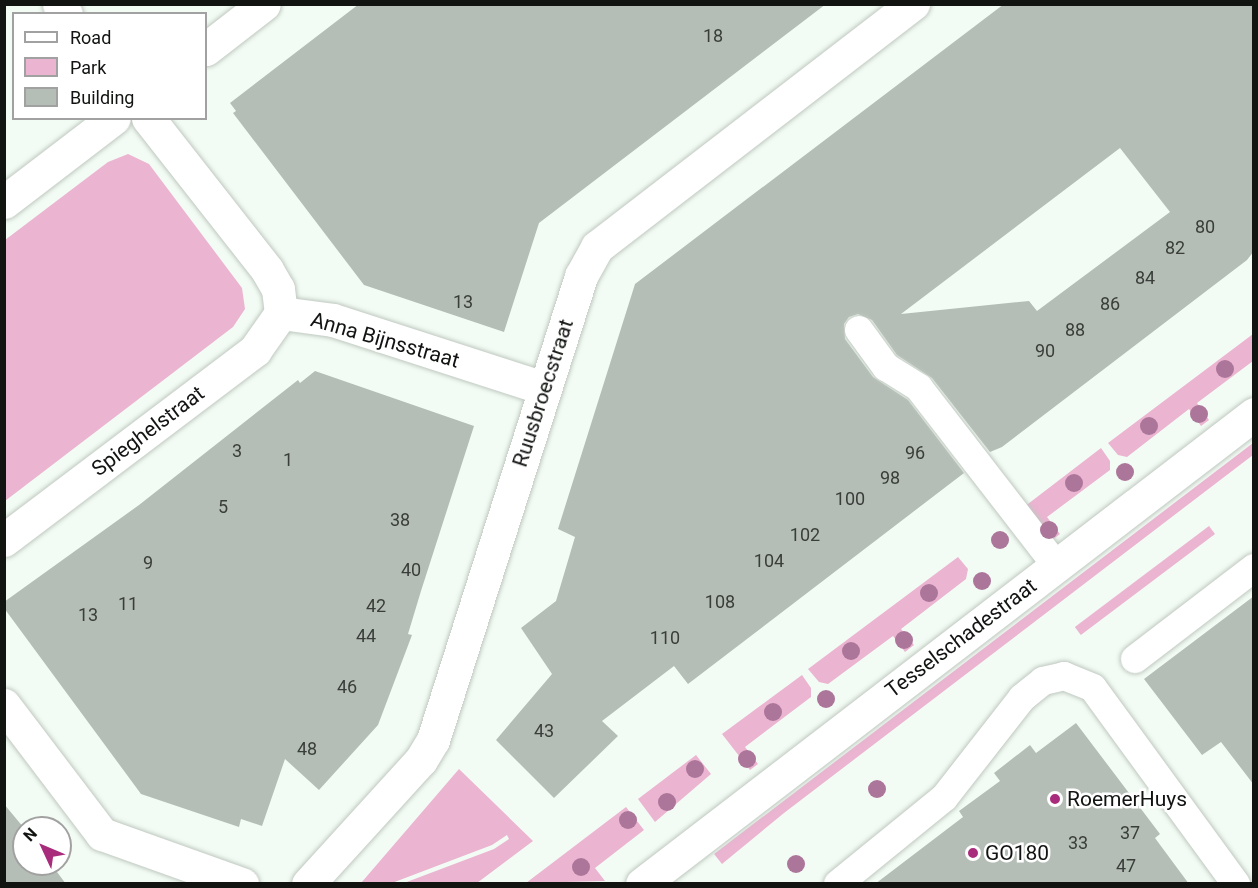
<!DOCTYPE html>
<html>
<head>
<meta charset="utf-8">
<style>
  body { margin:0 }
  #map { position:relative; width:1258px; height:888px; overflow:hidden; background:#f3fcf4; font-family:Roboto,sans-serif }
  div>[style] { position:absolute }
  .green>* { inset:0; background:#ebb4d1; transform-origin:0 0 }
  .building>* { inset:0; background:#b5beb6 }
  .roads { filter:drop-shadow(0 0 2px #bfc8c0) drop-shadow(0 0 2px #bfc8c0) }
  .service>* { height:28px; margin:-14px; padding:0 14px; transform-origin:14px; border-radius:14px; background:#fff }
  .minor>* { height:33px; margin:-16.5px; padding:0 16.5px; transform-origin:16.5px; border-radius:16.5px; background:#fff }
  .secondary>* { height:33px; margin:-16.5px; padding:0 16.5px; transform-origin:16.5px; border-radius:16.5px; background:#fff }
  .trees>* { width:18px; height:18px; margin:-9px; border-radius:50%; background:#ac769a }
  .dots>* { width:16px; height:16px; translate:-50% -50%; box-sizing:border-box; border:3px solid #fff; border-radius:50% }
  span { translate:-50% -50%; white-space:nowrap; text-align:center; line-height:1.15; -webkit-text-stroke:5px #fff; paint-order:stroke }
  .number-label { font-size:18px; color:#3a3e3a }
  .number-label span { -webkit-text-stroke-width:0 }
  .street-label { font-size:21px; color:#111411 }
  .poi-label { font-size:21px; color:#111411 }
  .left { translate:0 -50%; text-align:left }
  .frame { position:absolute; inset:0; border:6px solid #111411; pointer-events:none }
  .legend { position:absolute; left:12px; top:12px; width:195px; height:108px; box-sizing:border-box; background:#fff; border:2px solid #a0a1a0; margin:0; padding:8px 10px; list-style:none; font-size:18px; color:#111411 }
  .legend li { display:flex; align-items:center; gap:12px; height:30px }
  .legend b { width:30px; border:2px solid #a0a1a0 }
  .north { position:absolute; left:12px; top:816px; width:60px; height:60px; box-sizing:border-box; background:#fff; border:2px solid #a0a1a0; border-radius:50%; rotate:314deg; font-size:16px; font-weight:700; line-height:24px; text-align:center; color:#111411 }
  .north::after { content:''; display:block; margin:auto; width:21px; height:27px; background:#a82b7c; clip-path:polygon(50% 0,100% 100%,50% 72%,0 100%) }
</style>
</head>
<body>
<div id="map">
  <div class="green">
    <i style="clip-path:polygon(128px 154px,149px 164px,242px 288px,245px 309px,233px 327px,5px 501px,5px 240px,108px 162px)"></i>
    <i style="clip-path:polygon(1253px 334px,1253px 361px,1197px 403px,1209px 420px,1201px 426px,1189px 409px,1127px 457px,1118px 455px,1108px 443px)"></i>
    <i style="clip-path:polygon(1253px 443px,1253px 455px,784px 813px,722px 864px,714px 854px)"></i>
    <i style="clip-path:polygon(1101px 448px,1110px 461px,1110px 470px,1047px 517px,1060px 534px,1051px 541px,1024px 507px)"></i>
    <i style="left:1209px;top:526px;width:10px;height:168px;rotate:53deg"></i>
    <i style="clip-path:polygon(958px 557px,968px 569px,966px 579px,901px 629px,914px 645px,905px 652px,893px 636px,828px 684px,819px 682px,808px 669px)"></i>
    <i style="clip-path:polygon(802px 675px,811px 688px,811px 697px,745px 747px,758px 764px,750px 770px,722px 734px)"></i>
    <i style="clip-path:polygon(696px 755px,711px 774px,655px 822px,638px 799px)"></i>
    <i style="clip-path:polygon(459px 769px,533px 841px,477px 883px,404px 883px,494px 849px,509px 839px,507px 835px,492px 845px,392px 883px,361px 883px)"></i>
    <i style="clip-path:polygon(626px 807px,644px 830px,595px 868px,605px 881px,526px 883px)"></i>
  </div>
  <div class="building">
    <i style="clip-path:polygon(359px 4px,826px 4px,539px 223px,504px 332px,364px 285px,233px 113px,236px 111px,230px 103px)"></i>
    <i style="clip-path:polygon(evenodd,1004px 4px,1254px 4px,1254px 251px,1247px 260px,1002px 447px,990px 452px,932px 378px,897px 355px,872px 320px,858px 314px,849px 317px,844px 324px,845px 339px,873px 377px,908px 400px,964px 473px,688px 684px,674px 666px,602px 721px,618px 736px,554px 798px,496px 740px,552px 674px,521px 628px,556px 601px,575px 537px,558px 529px,635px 284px,1004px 4px,1120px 148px,1170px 212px,1037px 311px,1029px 301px,901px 314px,1120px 148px)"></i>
    <i style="clip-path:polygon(315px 371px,474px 426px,421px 591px,408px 634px,412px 635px,378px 725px,319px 790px,285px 759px,262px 826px,241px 819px,239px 827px,141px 794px,4px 608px,4px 602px,139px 505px,298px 380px,300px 383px)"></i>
    <i style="clip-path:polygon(1254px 596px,1254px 785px,1221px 742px,1202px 755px,1144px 679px)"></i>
    <i style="clip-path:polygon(1076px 723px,1160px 834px,1155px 838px,1189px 884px,875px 884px,963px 817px,959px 811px,1000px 781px,994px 773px,1030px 745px,1036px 753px)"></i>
    <i style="clip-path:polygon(4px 804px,24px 828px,24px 864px,51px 864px,66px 884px,4px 884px)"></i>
  </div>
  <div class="roads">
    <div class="service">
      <i style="left:859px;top:330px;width:46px;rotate:53.9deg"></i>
      <i style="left:886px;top:367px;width:39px;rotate:32deg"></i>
      <i style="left:919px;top:388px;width:224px;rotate:52.3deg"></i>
      <i style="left:1135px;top:659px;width:150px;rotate:-37.4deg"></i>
      <i style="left:838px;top:884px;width:136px;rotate:-39.1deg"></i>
      <i style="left:944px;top:798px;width:127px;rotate:-52deg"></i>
      <i style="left:1022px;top:698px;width:27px;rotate:-39deg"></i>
      <i style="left:1043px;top:681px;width:22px;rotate:-13deg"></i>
      <i style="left:1064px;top:676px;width:31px;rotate:22deg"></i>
      <i style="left:1093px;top:688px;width:243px;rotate:53.9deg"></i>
    </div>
    <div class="minor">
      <i style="left:59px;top:4px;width:12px;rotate:55deg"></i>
      <i style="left:206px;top:49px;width:73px;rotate:-37.8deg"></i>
      <i style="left:148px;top:118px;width:193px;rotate:51.9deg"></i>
      <i style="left:267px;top:270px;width:22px;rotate:60deg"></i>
      <i style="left:278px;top:289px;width:24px;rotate:83deg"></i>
      <i style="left:281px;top:313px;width:52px;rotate:7.7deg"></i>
      <i style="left:333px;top:320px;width:222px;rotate:17.9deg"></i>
      <i style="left:4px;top:202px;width:138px;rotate:-37.4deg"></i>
      <i style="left:4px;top:540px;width:315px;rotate:-37.1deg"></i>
      <i style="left:255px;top:350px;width:45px;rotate:-54.9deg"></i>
      <i style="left:4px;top:705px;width:162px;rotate:52.8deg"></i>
      <i style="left:102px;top:834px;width:149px;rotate:19.7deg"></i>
      <i style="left:308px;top:884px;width:168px;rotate:-47.7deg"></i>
      <i style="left:421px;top:760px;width:23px;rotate:-59deg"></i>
      <i style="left:433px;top:740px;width:487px;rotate:-72.3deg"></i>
      <i style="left:581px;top:276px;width:33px;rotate:-61deg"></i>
      <i style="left:597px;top:247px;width:399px;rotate:-37.6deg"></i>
    </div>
    <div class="secondary">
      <i style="left:642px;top:884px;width:772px;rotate:-37.52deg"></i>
    </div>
  </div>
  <div class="trees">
    <i style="left:1225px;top:369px"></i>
    <i style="left:1199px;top:414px"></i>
    <i style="left:1149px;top:426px"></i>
    <i style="left:1125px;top:472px"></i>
    <i style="left:1074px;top:483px"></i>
    <i style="left:1049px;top:530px"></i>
    <i style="left:1000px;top:540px"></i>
    <i style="left:982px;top:581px"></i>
    <i style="left:929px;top:593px"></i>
    <i style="left:904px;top:640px"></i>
    <i style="left:851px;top:651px"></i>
    <i style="left:826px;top:699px"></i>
    <i style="left:773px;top:712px"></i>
    <i style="left:747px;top:759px"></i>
    <i style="left:695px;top:769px"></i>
    <i style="left:877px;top:789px"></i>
    <i style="left:667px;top:802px"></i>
    <i style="left:628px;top:820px"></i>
    <i style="left:796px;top:864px"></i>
    <i style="left:581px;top:867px"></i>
  </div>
  <div class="dots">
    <i style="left:1055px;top:799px;background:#a82b7c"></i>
    <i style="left:973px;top:853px;background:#a82b7c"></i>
  </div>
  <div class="number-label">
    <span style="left:713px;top:36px">18</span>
    <span style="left:1205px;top:227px">80</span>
    <span style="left:1175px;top:248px">82</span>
    <span style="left:1145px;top:278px">84</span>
    <span style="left:463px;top:302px">13</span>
    <span style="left:1110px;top:304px">86</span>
    <span style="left:1075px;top:330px">88</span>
    <span style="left:1045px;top:351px">90</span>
    <span style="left:237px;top:451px">3</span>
    <span style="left:915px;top:453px">96</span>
    <span style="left:288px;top:460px">1</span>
    <span style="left:890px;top:478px">98</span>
    <span style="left:850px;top:499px">100</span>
    <span style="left:223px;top:507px">5</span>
    <span style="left:400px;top:520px">38</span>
    <span style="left:805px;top:535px">102</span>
    <span style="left:769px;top:561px">104</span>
    <span style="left:148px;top:563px">9</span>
    <span style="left:411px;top:570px">40</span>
    <span style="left:720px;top:602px">108</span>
    <span style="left:128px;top:604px">11</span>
    <span style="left:376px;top:606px">42</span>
    <span style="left:88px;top:615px">13</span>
    <span style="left:366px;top:636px">44</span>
    <span style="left:665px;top:638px">110</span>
    <span style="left:347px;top:687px">46</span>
    <span style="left:544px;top:731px">43</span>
    <span style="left:307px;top:749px">48</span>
    <span style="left:1130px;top:833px">37</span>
    <span style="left:1078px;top:843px">33</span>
    <span style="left:1126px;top:866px">47</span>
  </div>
  <div class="street-label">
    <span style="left:385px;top:340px;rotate:16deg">Anna Bijnsstraat</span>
    <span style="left:543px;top:393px;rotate:-72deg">Ruusbroecstraat</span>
    <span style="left:148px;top:431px;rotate:-37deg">Spieghelstraat</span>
    <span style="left:961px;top:638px;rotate:-37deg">Tesselschadestraat</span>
  </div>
  <div class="poi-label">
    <span class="left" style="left:1067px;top:799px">RoemerHuys</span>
    <span class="left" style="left:985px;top:853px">GO180</span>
  </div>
  <div class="frame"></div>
  <ul class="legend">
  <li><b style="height:8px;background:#fff"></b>Road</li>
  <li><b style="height:16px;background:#ebb4d1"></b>Park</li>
  <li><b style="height:16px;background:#b5beb6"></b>Building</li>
  </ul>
  <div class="north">N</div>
</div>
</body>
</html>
